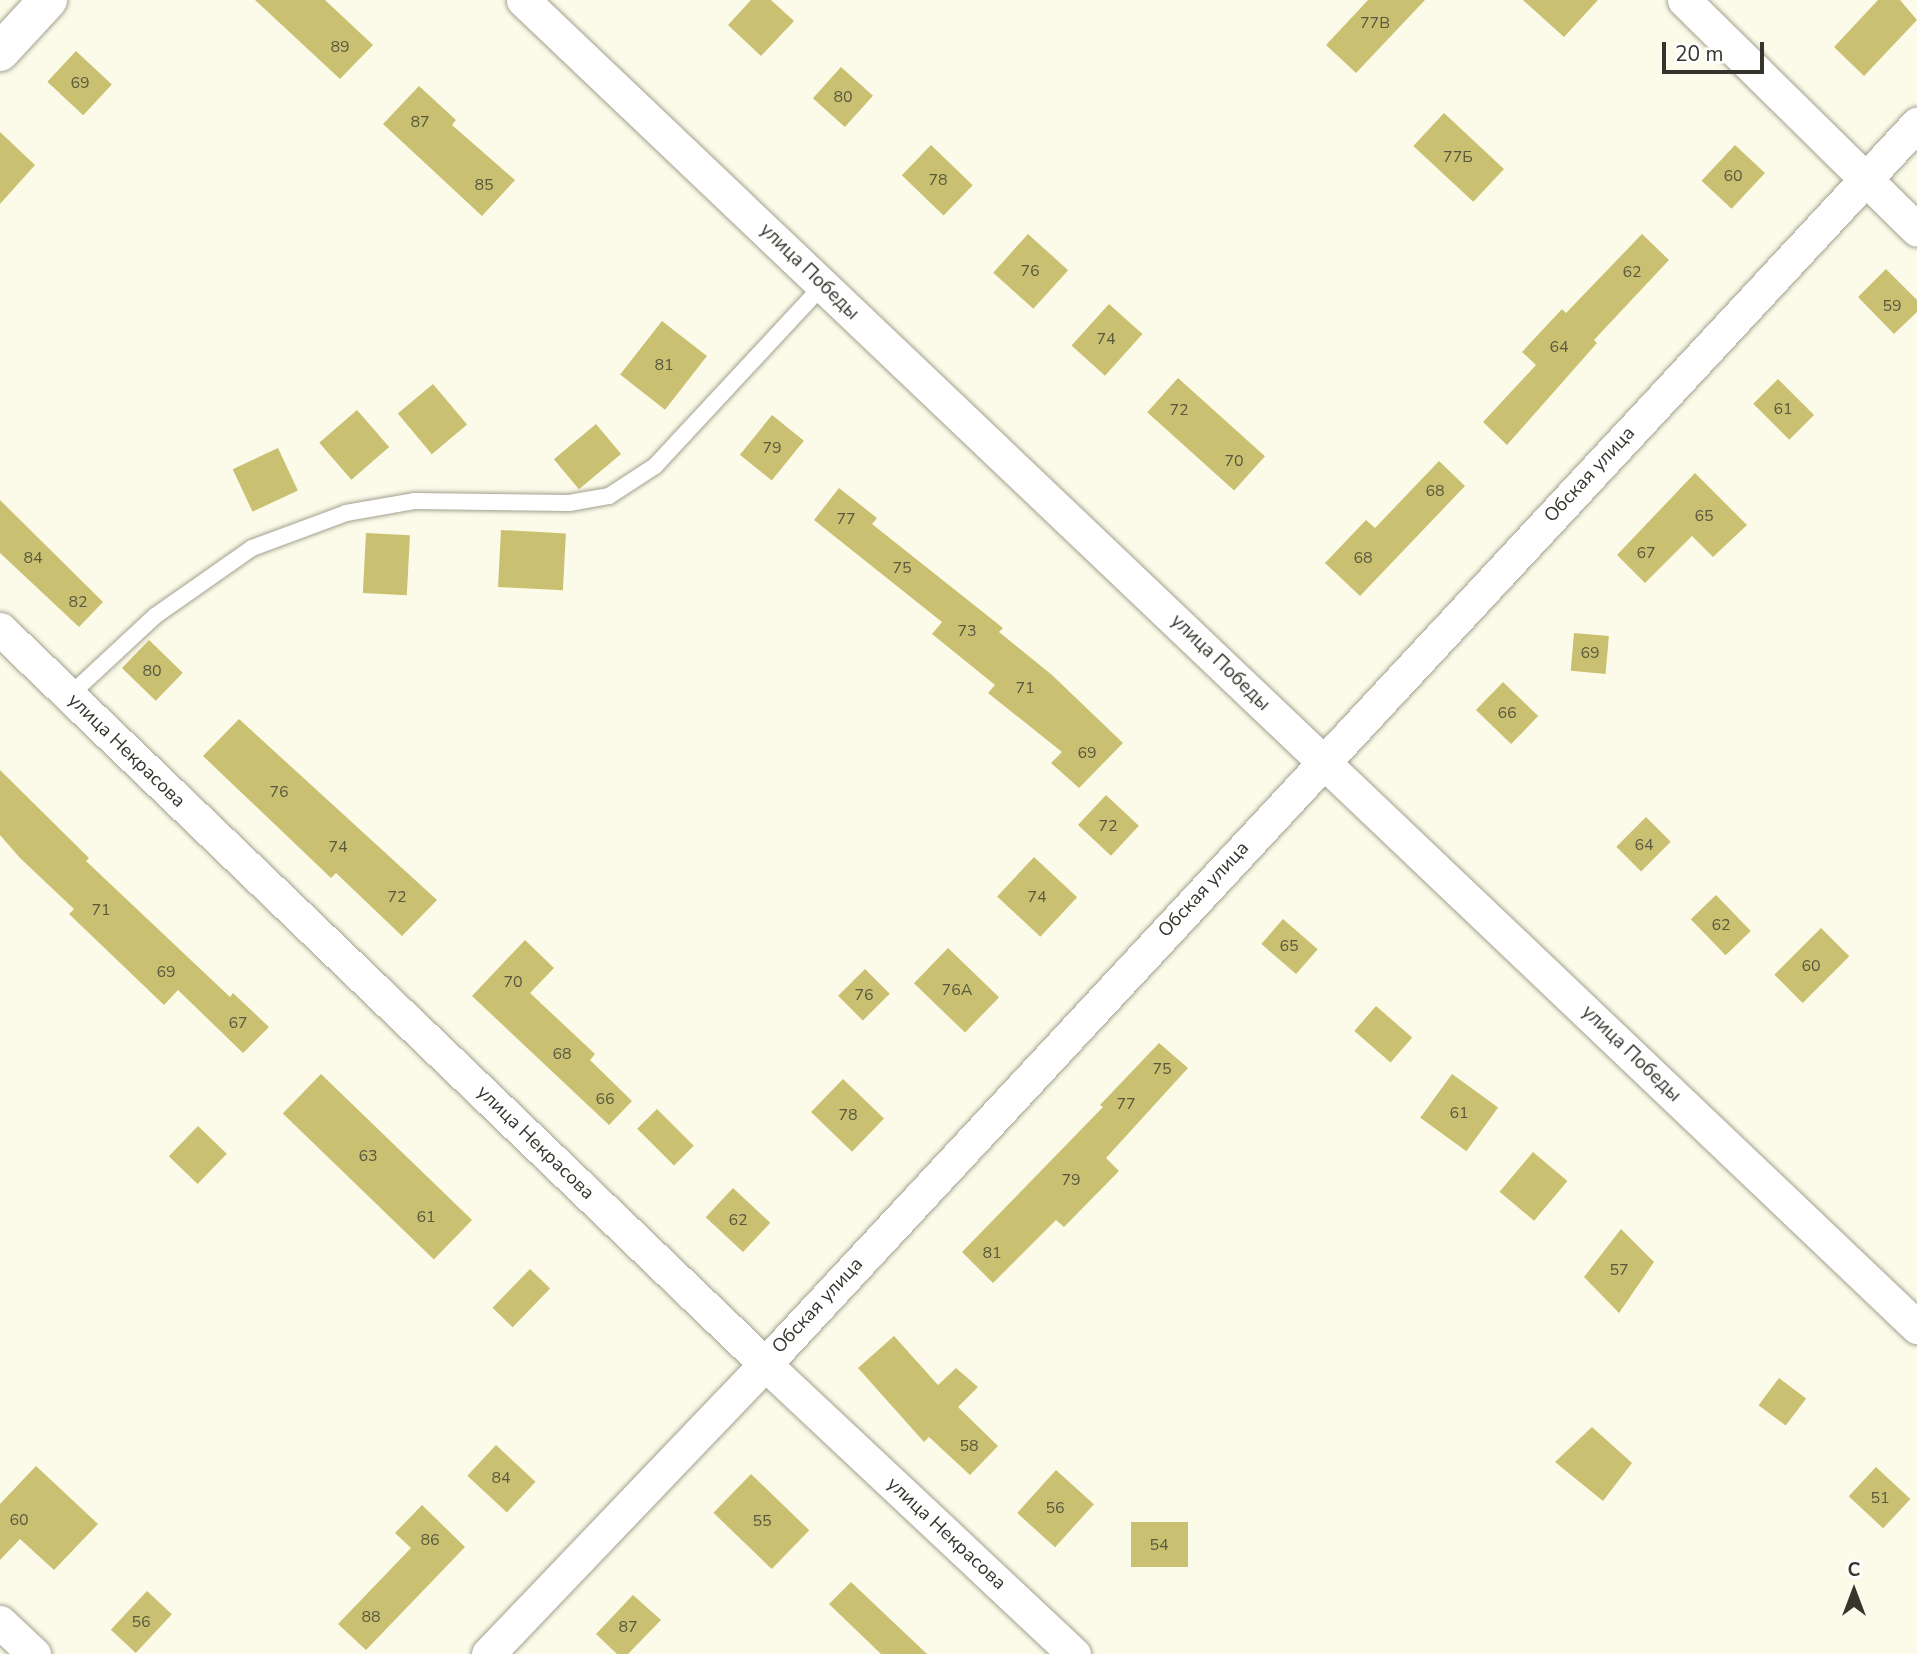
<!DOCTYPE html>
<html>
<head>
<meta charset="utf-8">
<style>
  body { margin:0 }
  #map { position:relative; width:1917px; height:1654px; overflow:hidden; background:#fcfbe9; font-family:"Nunito Sans",sans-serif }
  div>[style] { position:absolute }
  .building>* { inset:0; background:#c9c171; transform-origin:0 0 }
  .roads { filter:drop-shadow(0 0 2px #a2a190) drop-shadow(0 0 2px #a2a190) }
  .service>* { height:16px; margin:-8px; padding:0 8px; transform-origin:8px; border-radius:8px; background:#fff }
  .minor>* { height:33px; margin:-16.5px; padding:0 16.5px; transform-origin:16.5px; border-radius:16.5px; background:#fff }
  .tertiary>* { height:38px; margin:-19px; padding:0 19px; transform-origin:19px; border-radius:19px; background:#fff }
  span { translate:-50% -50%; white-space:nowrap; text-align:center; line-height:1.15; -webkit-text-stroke:6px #fff; paint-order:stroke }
  .number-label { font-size:16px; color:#5a583f }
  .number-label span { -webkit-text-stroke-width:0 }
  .street-label { font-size:19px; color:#35352e }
  .north { position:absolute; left:1819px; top:1556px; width:70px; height:70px; -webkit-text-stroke:5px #fff; paint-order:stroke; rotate:0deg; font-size:19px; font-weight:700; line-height:28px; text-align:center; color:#35352e }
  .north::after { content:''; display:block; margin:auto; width:24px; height:32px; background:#35352e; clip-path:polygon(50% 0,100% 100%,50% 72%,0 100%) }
  .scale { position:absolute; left:1662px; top:42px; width:102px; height:32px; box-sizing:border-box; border:4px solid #35352e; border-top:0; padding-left:9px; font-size:21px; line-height:24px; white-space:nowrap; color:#35352e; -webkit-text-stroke:5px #fff; paint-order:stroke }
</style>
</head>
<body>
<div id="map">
  <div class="building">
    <i style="clip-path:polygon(255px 0,325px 0,373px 45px,340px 79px)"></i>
    <i style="clip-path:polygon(751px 0,771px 0,794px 21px,761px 56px,728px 25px)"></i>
    <i style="clip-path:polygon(1368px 0,1425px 0,1356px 73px,1326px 45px)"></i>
    <i style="clip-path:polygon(1523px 0,1598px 0,1564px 37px)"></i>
    <i style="clip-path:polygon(1878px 0,1900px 0,1917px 20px,1864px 76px,1834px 47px)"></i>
    <i style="left:76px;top:51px;width:49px;height:42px;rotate:43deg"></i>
    <i style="left:841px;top:67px;width:43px;height:42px;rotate:42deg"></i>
    <i style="clip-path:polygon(419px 86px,456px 120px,452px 125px,515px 180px,482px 216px,383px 124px)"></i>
    <i style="left:1444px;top:113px;width:82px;height:45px;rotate:43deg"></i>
    <i style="clip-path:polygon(0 132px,35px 165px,0 204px)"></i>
    <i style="left:931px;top:145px;width:58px;height:42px;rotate:44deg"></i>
    <i style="left:1735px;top:145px;width:41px;height:49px;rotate:43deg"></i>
    <i style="left:1028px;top:234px;width:54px;height:52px;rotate:42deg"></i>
    <i style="clip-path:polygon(1642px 234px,1669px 260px,1594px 340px,1597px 343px,1507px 445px,1483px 422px,1536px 365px,1522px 352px,1562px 309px,1566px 313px)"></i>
    <i style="clip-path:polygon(1886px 269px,1917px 300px,1917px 312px,1894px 334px,1858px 297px)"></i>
    <i style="left:1109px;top:304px;width:45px;height:56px;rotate:42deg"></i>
    <i style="left:662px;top:321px;width:57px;height:68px;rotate:38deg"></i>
    <i style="left:1178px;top:378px;width:117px;height:46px;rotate:42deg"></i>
    <i style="left:1778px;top:379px;width:51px;height:35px;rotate:45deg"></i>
    <i style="left:433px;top:384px;width:53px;height:46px;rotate:50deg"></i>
    <i style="left:357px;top:410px;width:49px;height:50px;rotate:49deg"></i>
    <i style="left:772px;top:415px;width:41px;height:51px;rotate:39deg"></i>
    <i style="left:596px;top:424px;width:39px;height:55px;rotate:50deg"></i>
    <i style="left:278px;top:448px;width:47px;height:50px;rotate:65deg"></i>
    <i style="clip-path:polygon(1439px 461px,1465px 486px,1360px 596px,1325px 563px,1366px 520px,1375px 528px)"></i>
    <i style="clip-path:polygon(1695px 473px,1747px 525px,1713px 557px,1692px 536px,1645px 583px,1617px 555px)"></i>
    <i style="clip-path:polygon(839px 488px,877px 518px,872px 524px,1003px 628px,999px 632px,1052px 675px,1123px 743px,1079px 788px,1051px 763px,1062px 752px,988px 693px,995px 685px,932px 634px,942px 622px,814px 520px)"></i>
    <i style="clip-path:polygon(0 500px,103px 602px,79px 627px,0 553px)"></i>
    <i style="left:501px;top:530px;width:65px;height:57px;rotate:3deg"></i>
    <i style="left:366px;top:533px;width:44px;height:60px;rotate:3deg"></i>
    <i style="left:1574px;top:633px;width:35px;height:38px;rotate:5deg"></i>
    <i style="left:149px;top:640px;width:47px;height:39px;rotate:44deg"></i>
    <i style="left:1503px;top:682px;width:49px;height:39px;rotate:44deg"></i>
    <i style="clip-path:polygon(239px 719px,437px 900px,402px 936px,336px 873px,331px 878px,203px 756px)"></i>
    <i style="clip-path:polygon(0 770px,89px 858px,86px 861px,230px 997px,233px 993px,269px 1027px,243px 1053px,178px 990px,164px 1005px,69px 914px,74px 909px,20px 858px,0 835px)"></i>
    <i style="left:1106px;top:795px;width:45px;height:41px;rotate:43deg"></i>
    <i style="left:1646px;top:817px;width:35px;height:42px;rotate:45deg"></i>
    <i style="left:1034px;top:857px;width:59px;height:54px;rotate:43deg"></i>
    <i style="left:1716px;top:895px;width:50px;height:35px;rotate:46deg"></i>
    <i style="left:1283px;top:919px;width:46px;height:33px;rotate:41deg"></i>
    <i style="left:1821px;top:928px;width:40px;height:66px;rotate:45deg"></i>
    <i style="clip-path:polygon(525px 940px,554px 968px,530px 993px,595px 1054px,590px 1060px,632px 1101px,609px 1125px,472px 996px)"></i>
    <i style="left:948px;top:948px;width:71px;height:49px;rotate:44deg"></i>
    <i style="left:865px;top:969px;width:35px;height:38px;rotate:45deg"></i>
    <i style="left:1376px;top:1006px;width:48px;height:33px;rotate:41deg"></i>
    <i style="clip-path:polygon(1159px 1043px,1188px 1068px,1106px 1158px,1119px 1171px,1064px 1227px,1056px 1220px,993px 1283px,962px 1252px,1103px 1107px,1100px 1105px)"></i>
    <i style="left:321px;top:1074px;width:210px;height:55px;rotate:44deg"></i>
    <i style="left:1452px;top:1074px;width:57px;height:54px;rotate:36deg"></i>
    <i style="left:843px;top:1079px;width:57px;height:46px;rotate:44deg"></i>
    <i style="left:657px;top:1109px;width:52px;height:28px;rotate:45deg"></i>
    <i style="left:198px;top:1126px;width:40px;height:42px;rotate:44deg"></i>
    <i style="left:1533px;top:1152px;width:45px;height:52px;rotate:40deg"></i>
    <i style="left:733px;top:1188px;width:51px;height:40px;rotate:43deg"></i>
    <i style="clip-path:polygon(1621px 1229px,1654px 1262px,1619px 1313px,1584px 1277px)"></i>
    <i style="left:530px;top:1269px;width:28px;height:54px;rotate:44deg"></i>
    <i style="clip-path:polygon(894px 1336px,938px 1385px,956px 1368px,978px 1387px,958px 1407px,998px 1446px,970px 1475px,929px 1437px,924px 1442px,858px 1368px)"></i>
    <i style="left:1779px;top:1378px;width:34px;height:34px;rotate:37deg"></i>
    <i style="clip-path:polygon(1592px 1427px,1632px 1463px,1603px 1501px,1555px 1462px)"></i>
    <i style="left:496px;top:1445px;width:54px;height:42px;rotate:43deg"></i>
    <i style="clip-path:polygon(36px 1466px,98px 1524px,54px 1570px,20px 1539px,0 1560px,0 1504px)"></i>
    <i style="left:1876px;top:1467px;width:47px;height:40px;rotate:43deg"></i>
    <i style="left:1056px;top:1470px;width:51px;height:58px;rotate:42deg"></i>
    <i style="left:751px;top:1474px;width:81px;height:54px;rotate:44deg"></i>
    <i style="clip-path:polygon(422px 1505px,465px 1547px,366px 1650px,338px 1624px,411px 1548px,395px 1533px)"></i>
    <i style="left:1131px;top:1522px;width:57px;height:45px"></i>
    <i style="clip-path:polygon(851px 1582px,927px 1654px,881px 1654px,829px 1604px)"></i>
    <i style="left:147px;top:1591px;width:34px;height:53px;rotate:43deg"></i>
    <i style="clip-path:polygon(633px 1595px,661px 1620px,628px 1654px,617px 1654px,596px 1634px)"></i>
  </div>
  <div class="roads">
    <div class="service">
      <i style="left:69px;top:696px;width:117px;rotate:-42.9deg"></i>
      <i style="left:155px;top:616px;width:118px;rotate:-35deg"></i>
      <i style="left:252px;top:548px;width:100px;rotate:-20.4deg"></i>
      <i style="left:346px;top:513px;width:69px;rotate:-10deg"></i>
      <i style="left:414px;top:501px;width:155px;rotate:0.7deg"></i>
      <i style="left:569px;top:503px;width:41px;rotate:-9.9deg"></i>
      <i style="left:609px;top:496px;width:55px;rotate:-33.1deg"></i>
      <i style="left:655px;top:466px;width:247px;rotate:-47.1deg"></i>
    </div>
    <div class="minor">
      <i style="left:523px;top:0;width:1925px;rotate:43.59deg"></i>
      <i style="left:1684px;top:0;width:327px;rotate:44.6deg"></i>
      <i style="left:0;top:629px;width:1061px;rotate:43.85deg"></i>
      <i style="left:765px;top:1364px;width:424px;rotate:43.2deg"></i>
      <i style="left:0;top:1622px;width:47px;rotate:43.3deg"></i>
      <i style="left:488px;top:1654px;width:401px;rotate:-46.3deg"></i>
      <i style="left:765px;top:1364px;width:1693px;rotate:-47.11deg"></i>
    </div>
    <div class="tertiary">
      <i style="left:0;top:52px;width:71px;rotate:-47.3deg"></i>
    </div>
  </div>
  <div class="number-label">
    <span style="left:1375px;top:23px">77В</span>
    <span style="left:340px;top:47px">89</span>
    <span style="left:80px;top:83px">69</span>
    <span style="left:843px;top:97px">80</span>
    <span style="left:420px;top:122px">87</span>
    <span style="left:1458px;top:157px">77Б</span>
    <span style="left:1733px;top:176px">60</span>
    <span style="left:938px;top:180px">78</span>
    <span style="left:484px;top:185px">85</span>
    <span style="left:1030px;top:271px">76</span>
    <span style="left:1632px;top:272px">62</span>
    <span style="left:1892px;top:306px">59</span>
    <span style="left:1106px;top:339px">74</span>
    <span style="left:1559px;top:347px">64</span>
    <span style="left:664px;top:365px">81</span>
    <span style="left:1783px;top:409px">61</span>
    <span style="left:1179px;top:410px">72</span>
    <span style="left:772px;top:448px">79</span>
    <span style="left:1234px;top:461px">70</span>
    <span style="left:1435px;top:491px">68</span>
    <span style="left:1704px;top:516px">65</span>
    <span style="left:846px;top:519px">77</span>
    <span style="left:1646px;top:553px">67</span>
    <span style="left:33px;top:558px">84</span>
    <span style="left:1363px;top:558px">68</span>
    <span style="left:902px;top:568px">75</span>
    <span style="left:78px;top:602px">82</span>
    <span style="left:967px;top:631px">73</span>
    <span style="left:1590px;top:653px">69</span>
    <span style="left:152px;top:671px">80</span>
    <span style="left:1025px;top:688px">71</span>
    <span style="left:1507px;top:713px">66</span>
    <span style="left:1087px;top:753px">69</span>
    <span style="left:279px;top:792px">76</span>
    <span style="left:1108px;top:826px">72</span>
    <span style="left:1644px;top:845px">64</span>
    <span style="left:338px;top:847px">74</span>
    <span style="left:397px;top:897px">72</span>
    <span style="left:1037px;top:897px">74</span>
    <span style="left:101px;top:910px">71</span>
    <span style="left:1721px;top:925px">62</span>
    <span style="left:1289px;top:946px">65</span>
    <span style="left:1811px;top:966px">60</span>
    <span style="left:166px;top:972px">69</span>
    <span style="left:513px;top:982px">70</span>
    <span style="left:957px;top:990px">76А</span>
    <span style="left:864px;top:995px">76</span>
    <span style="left:238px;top:1023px">67</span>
    <span style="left:562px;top:1054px">68</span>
    <span style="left:1162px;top:1069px">75</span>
    <span style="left:605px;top:1099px">66</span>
    <span style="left:1126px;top:1104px">77</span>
    <span style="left:1459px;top:1113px">61</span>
    <span style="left:848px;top:1115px">78</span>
    <span style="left:368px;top:1156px">63</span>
    <span style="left:1071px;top:1180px">79</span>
    <span style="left:426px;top:1217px">61</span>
    <span style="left:738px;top:1220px">62</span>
    <span style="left:992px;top:1253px">81</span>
    <span style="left:1619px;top:1270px">57</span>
    <span style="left:969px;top:1446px">58</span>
    <span style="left:501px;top:1478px">84</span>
    <span style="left:1880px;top:1498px">51</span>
    <span style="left:1055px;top:1508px">56</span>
    <span style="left:19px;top:1520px">60</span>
    <span style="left:762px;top:1521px">55</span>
    <span style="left:430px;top:1540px">86</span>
    <span style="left:1159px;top:1545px">54</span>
    <span style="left:371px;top:1617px">88</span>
    <span style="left:141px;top:1622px">56</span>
    <span style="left:628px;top:1627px">87</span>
  </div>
  <div class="street-label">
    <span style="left:809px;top:272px;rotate:44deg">улица Победы</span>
    <span style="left:1590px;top:475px;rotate:-47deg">Обская улица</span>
    <span style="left:1220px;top:663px;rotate:44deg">улица Победы</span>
    <span style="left:126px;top:751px;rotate:44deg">улица Некрасова</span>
    <span style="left:1204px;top:890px;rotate:-47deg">Обская улица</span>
    <span style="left:1631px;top:1054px;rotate:44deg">улица Победы</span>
    <span style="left:535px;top:1143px;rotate:44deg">улица Некрасова</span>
    <span style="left:818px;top:1306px;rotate:-47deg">Обская улица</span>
    <span style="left:946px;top:1534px;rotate:43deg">улица Некрасова</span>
  </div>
  <div class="north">С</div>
  <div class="scale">20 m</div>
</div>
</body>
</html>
